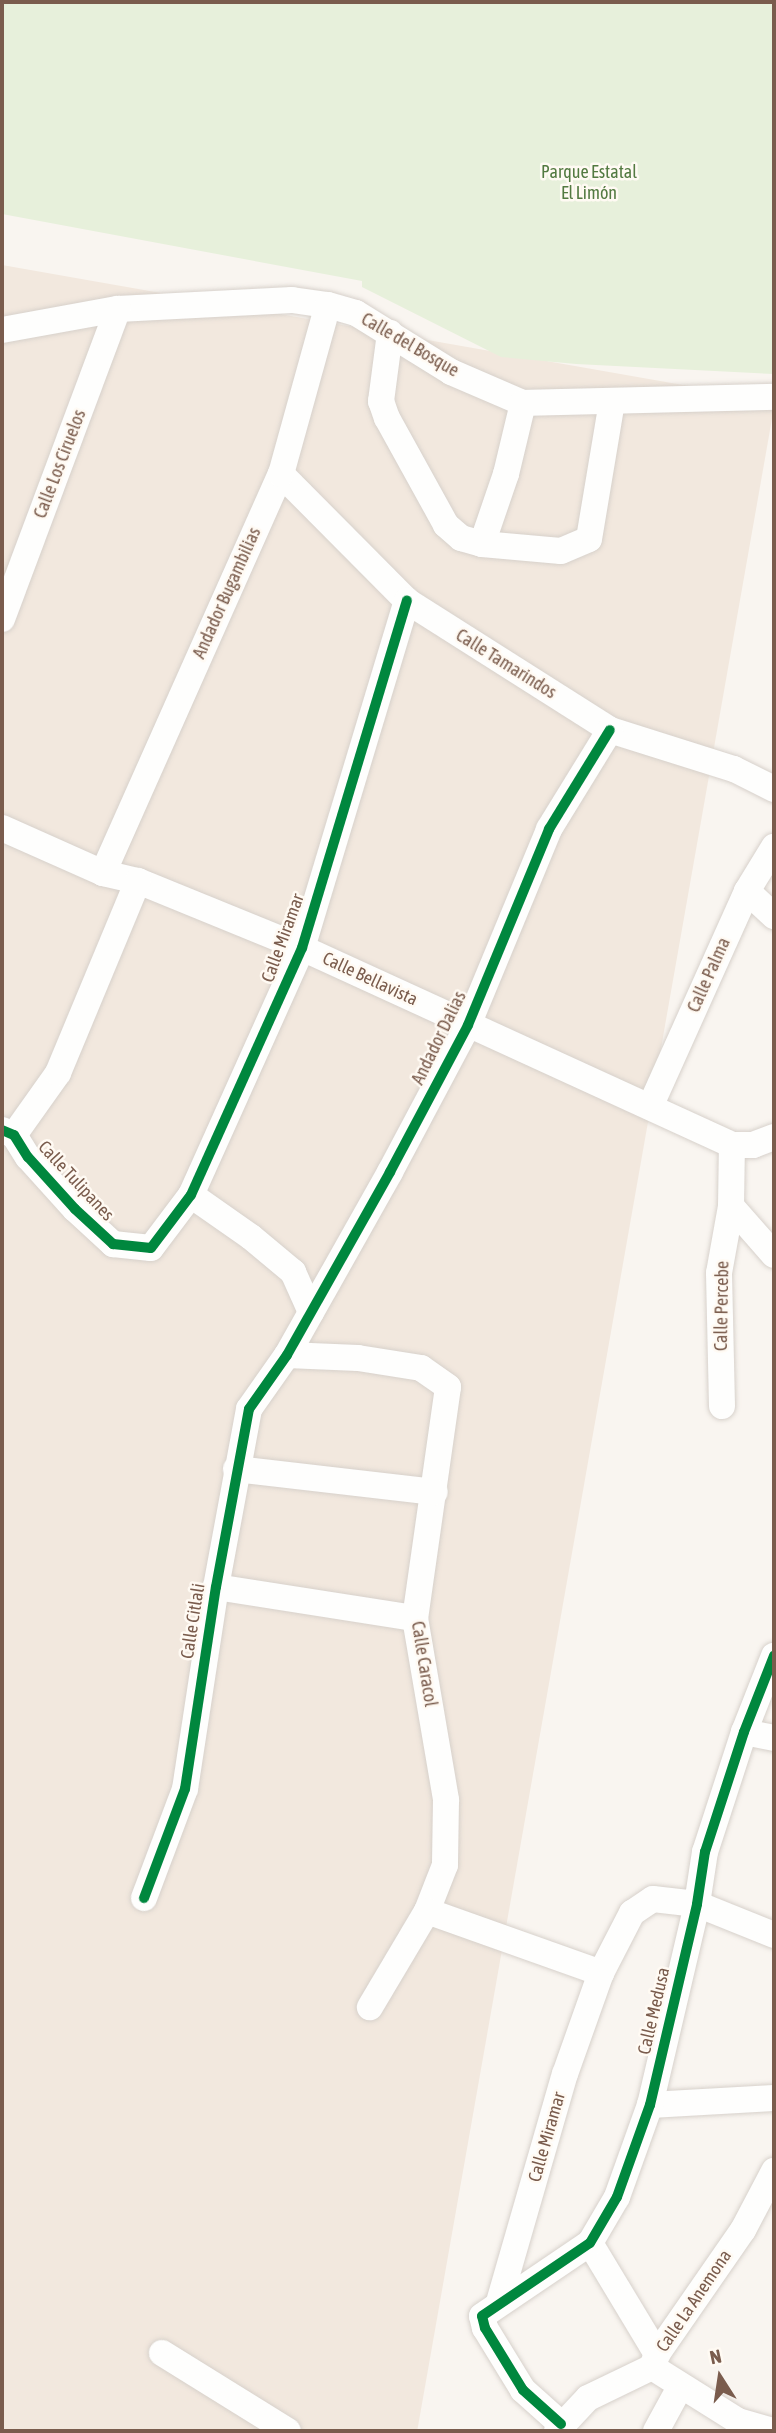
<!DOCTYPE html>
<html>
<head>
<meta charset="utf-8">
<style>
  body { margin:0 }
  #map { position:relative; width:776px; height:2433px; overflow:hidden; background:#f9f5f0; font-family:"Asap Condensed",sans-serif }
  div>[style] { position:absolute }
  .residential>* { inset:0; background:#f2e8de; transform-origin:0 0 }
  .green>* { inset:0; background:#e7f0db }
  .roads { filter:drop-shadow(0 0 2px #d7d1cb) drop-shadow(0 0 2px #d7d1cb) }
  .street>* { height:26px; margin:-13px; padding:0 13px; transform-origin:13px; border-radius:13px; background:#fefefd }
  .cycleway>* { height:10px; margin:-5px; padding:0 5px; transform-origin:5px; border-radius:5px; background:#00873e }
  span { translate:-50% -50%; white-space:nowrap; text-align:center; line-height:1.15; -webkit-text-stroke:5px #fffaf3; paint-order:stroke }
  .park-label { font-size:18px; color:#537a41 }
  .street-label { font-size:18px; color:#7a5c4d }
  .frame { position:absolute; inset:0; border:4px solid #7a5c4d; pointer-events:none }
  .north { position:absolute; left:685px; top:2342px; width:70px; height:70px; -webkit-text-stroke:5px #fffaf3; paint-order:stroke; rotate:348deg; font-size:19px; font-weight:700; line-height:28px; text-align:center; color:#7a5c4d }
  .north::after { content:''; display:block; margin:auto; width:24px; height:32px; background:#7a5c4d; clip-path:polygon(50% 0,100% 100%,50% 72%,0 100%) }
</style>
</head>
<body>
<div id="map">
  <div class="residential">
    <i style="left:2px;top:265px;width:785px;height:2166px;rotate:10deg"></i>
  </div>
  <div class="green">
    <i style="clip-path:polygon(2px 2px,774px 2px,774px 374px,576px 364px,501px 357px,362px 287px,362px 281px,2px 214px)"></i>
  </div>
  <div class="roads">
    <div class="street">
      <i style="left:2px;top:330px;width:118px;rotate:-10.3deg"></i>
      <i style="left:118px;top:309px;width:174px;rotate:-3deg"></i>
      <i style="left:292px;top:300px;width:36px;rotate:8deg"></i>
      <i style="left:328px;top:305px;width:29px;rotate:16deg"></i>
      <i style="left:356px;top:313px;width:112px;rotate:31.8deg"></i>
      <i style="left:451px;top:372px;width:78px;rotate:23.3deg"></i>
      <i style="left:523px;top:403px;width:251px;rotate:-1.4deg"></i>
      <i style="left:390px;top:333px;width:69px;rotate:97.5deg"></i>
      <i style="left:381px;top:401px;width:18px;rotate:71deg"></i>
      <i style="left:387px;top:418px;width:122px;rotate:61.1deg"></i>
      <i style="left:446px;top:525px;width:20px;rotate:41deg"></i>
      <i style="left:461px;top:538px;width:22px;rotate:16deg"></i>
      <i style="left:482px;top:544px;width:79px;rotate:5.1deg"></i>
      <i style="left:561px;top:551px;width:30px;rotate:-23deg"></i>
      <i style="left:589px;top:539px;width:139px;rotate:-80.5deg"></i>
      <i style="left:281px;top:474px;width:179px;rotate:45.2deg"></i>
      <i style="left:407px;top:601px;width:241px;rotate:32.4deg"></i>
      <i style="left:610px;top:730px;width:130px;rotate:17.5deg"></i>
      <i style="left:734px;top:769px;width:45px;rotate:26.6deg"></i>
      <i style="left:482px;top:544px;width:74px;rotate:-71.1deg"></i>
      <i style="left:506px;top:474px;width:73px;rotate:-76.5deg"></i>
      <i style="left:2px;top:619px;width:331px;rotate:-69.5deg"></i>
      <i style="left:2px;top:828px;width:111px;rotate:24deg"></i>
      <i style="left:103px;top:873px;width:36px;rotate:13deg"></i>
      <i style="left:138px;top:881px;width:177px;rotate:22.2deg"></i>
      <i style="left:302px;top:948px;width:473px;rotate:24.6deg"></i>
      <i style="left:732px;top:1145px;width:21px"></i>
      <i style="left:753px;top:1145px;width:22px;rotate:-21deg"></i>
      <i style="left:103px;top:873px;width:437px;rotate:-66deg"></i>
      <i style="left:281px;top:474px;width:175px;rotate:-74.5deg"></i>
      <i style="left:747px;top:891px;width:37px;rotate:43deg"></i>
      <i style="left:650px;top:1107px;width:237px;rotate:-65.8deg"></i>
      <i style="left:747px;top:891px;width:52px;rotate:-58.5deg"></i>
      <i style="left:2px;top:1130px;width:13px;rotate:23deg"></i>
      <i style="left:14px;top:1135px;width:26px;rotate:58deg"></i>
      <i style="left:28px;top:1157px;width:70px;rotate:47.9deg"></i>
      <i style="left:75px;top:1209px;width:52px;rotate:42.6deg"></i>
      <i style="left:113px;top:1244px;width:38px;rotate:6deg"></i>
      <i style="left:151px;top:1248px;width:66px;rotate:-53deg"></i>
      <i style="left:191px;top:1195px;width:271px;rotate:-65.8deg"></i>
      <i style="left:302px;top:948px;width:363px;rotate:-73.2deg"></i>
      <i style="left:14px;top:1135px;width:76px;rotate:-54.6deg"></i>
      <i style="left:58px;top:1073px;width:208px;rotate:-67.4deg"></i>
      <i style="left:191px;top:1195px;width:73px;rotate:35deg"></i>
      <i style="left:251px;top:1237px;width:55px;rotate:39.8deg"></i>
      <i style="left:293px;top:1272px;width:44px;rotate:65.8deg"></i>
      <i style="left:731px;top:1206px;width:65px;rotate:48.7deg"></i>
      <i style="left:287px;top:1355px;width:71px;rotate:2.4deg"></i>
      <i style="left:358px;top:1358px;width:64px;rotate:9deg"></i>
      <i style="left:421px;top:1368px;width:33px;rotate:35deg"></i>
      <i style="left:448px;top:1387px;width:233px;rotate:98.1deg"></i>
      <i style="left:415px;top:1618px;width:185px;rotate:80.3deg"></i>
      <i style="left:446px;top:1800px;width:65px;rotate:90.9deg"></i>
      <i style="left:445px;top:1865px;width:49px;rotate:111.4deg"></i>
      <i style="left:427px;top:1911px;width:112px;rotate:120.7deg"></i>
      <i style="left:722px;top:1406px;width:133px;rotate:-91.3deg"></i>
      <i style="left:719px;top:1273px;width:68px;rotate:-79.8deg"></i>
      <i style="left:731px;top:1206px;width:61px;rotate:-89.1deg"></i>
      <i style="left:236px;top:1469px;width:200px;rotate:6.6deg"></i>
      <i style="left:216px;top:1587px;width:201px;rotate:8.9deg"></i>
      <i style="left:744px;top:1732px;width:31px;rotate:11deg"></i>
      <i style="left:144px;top:1898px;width:116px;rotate:-69.4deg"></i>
      <i style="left:185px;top:1789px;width:204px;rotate:-81.3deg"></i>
      <i style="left:216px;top:1587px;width:181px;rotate:-79.5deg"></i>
      <i style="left:249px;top:1409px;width:66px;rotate:-54.9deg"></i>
      <i style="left:287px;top:1355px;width:210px;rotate:-60.6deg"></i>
      <i style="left:390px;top:1172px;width:166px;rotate:-62deg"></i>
      <i style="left:468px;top:1025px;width:212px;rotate:-67.5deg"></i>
      <i style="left:549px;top:829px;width:116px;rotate:-58.4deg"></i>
      <i style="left:427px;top:1911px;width:185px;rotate:19.6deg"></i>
      <i style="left:650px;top:2105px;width:124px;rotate:-3.2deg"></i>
      <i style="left:590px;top:2243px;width:130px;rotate:58.9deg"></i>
      <i style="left:499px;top:2302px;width:237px;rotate:-73.9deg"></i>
      <i style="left:565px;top:2074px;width:107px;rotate:-70.4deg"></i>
      <i style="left:601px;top:1973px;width:68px;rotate:-62.7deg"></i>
      <i style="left:632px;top:1913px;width:25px;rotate:-34deg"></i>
      <i style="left:653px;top:1899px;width:44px;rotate:6.5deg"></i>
      <i style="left:697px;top:1904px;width:83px;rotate:21.9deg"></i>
      <i style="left:162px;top:2353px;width:148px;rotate:31.8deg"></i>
      <i style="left:652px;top:2367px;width:102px;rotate:32.1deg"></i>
      <i style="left:738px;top:2421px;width:37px;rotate:16deg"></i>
      <i style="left:561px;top:2424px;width:51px;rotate:-138.2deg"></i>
      <i style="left:523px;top:2390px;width:73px;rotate:-121.5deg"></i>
      <i style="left:485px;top:2328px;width:12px;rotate:-104deg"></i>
      <i style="left:482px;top:2316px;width:130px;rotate:-34.1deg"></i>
      <i style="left:590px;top:2243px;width:53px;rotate:-59.6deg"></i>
      <i style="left:617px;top:2197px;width:98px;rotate:-70.3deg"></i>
      <i style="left:650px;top:2105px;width:206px;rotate:-76.8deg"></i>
      <i style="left:697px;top:1904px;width:53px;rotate:-81.3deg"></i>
      <i style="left:705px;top:1852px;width:126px;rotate:-72deg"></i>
      <i style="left:744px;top:1732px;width:82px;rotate:-68.5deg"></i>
      <i style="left:557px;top:2431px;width:45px;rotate:-46.8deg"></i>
      <i style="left:588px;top:2398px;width:71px;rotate:-25.8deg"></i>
      <i style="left:652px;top:2367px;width:14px;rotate:-69deg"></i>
      <i style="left:657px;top:2354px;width:151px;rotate:-55.3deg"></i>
      <i style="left:743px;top:2230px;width:67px;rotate:-62.3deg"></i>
      <i style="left:656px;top:2431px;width:50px;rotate:-61.4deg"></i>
    </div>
  </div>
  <div class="cycleway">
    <i style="left:2px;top:1130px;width:13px;rotate:23deg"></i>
    <i style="left:14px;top:1135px;width:26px;rotate:58deg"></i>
    <i style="left:28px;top:1157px;width:70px;rotate:47.9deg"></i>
    <i style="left:75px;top:1209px;width:52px;rotate:42.6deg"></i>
    <i style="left:113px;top:1244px;width:38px;rotate:6deg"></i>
    <i style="left:151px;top:1248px;width:66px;rotate:-53deg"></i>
    <i style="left:191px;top:1195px;width:271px;rotate:-65.8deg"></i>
    <i style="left:302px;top:948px;width:363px;rotate:-73.2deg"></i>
    <i style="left:144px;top:1898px;width:116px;rotate:-69.4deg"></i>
    <i style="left:185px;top:1789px;width:204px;rotate:-81.3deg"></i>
    <i style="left:216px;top:1587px;width:181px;rotate:-79.5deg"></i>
    <i style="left:249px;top:1409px;width:66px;rotate:-54.9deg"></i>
    <i style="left:287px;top:1355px;width:210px;rotate:-60.6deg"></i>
    <i style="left:390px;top:1172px;width:166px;rotate:-62deg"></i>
    <i style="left:468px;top:1025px;width:212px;rotate:-67.5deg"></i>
    <i style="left:549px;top:829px;width:116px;rotate:-58.4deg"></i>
    <i style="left:561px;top:2424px;width:51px;rotate:-138.2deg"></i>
    <i style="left:523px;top:2390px;width:73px;rotate:-121.5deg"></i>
    <i style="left:485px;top:2328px;width:12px;rotate:-104deg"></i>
    <i style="left:482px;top:2316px;width:130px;rotate:-34.1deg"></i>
    <i style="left:590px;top:2243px;width:53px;rotate:-59.6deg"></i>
    <i style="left:617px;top:2197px;width:98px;rotate:-70.3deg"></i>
    <i style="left:650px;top:2105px;width:206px;rotate:-76.8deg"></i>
    <i style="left:697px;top:1904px;width:53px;rotate:-81.3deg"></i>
    <i style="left:705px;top:1852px;width:126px;rotate:-72deg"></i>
    <i style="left:744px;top:1732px;width:82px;rotate:-68.5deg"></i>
  </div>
  <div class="park-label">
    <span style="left:589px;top:183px">Parque Estatal<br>El Limón</span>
  </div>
  <div class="street-label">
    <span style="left:410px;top:345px;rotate:30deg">Calle del Bosque</span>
    <span style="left:60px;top:464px;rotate:-69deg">Calle Los Ciruelos</span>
    <span style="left:227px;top:593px;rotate:-66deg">Andador Bugambilias</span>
    <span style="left:506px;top:664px;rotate:32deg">Calle Tamarindos</span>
    <span style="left:283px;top:938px;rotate:-70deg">Calle Miramar</span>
    <span style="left:709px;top:975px;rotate:-66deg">Calle Palma</span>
    <span style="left:370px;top:979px;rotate:25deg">Calle Bellavista</span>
    <span style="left:439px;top:1038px;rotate:-64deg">Andador Dalias</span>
    <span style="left:76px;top:1181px;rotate:47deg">Calle Tulipanes</span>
    <span style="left:722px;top:1306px;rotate:-89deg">Calle Percebe</span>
    <span style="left:193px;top:1621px;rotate:-81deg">Calle Citlali</span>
    <span style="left:424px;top:1664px;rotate:81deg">Calle Caracol</span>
    <span style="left:654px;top:2011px;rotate:-77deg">Calle Medusa</span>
    <span style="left:547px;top:2137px;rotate:-74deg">Calle Miramar</span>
    <span style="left:694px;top:2301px;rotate:-56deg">Calle La Anemona</span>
  </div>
  <div class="frame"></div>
  <div class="north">N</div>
</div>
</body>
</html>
